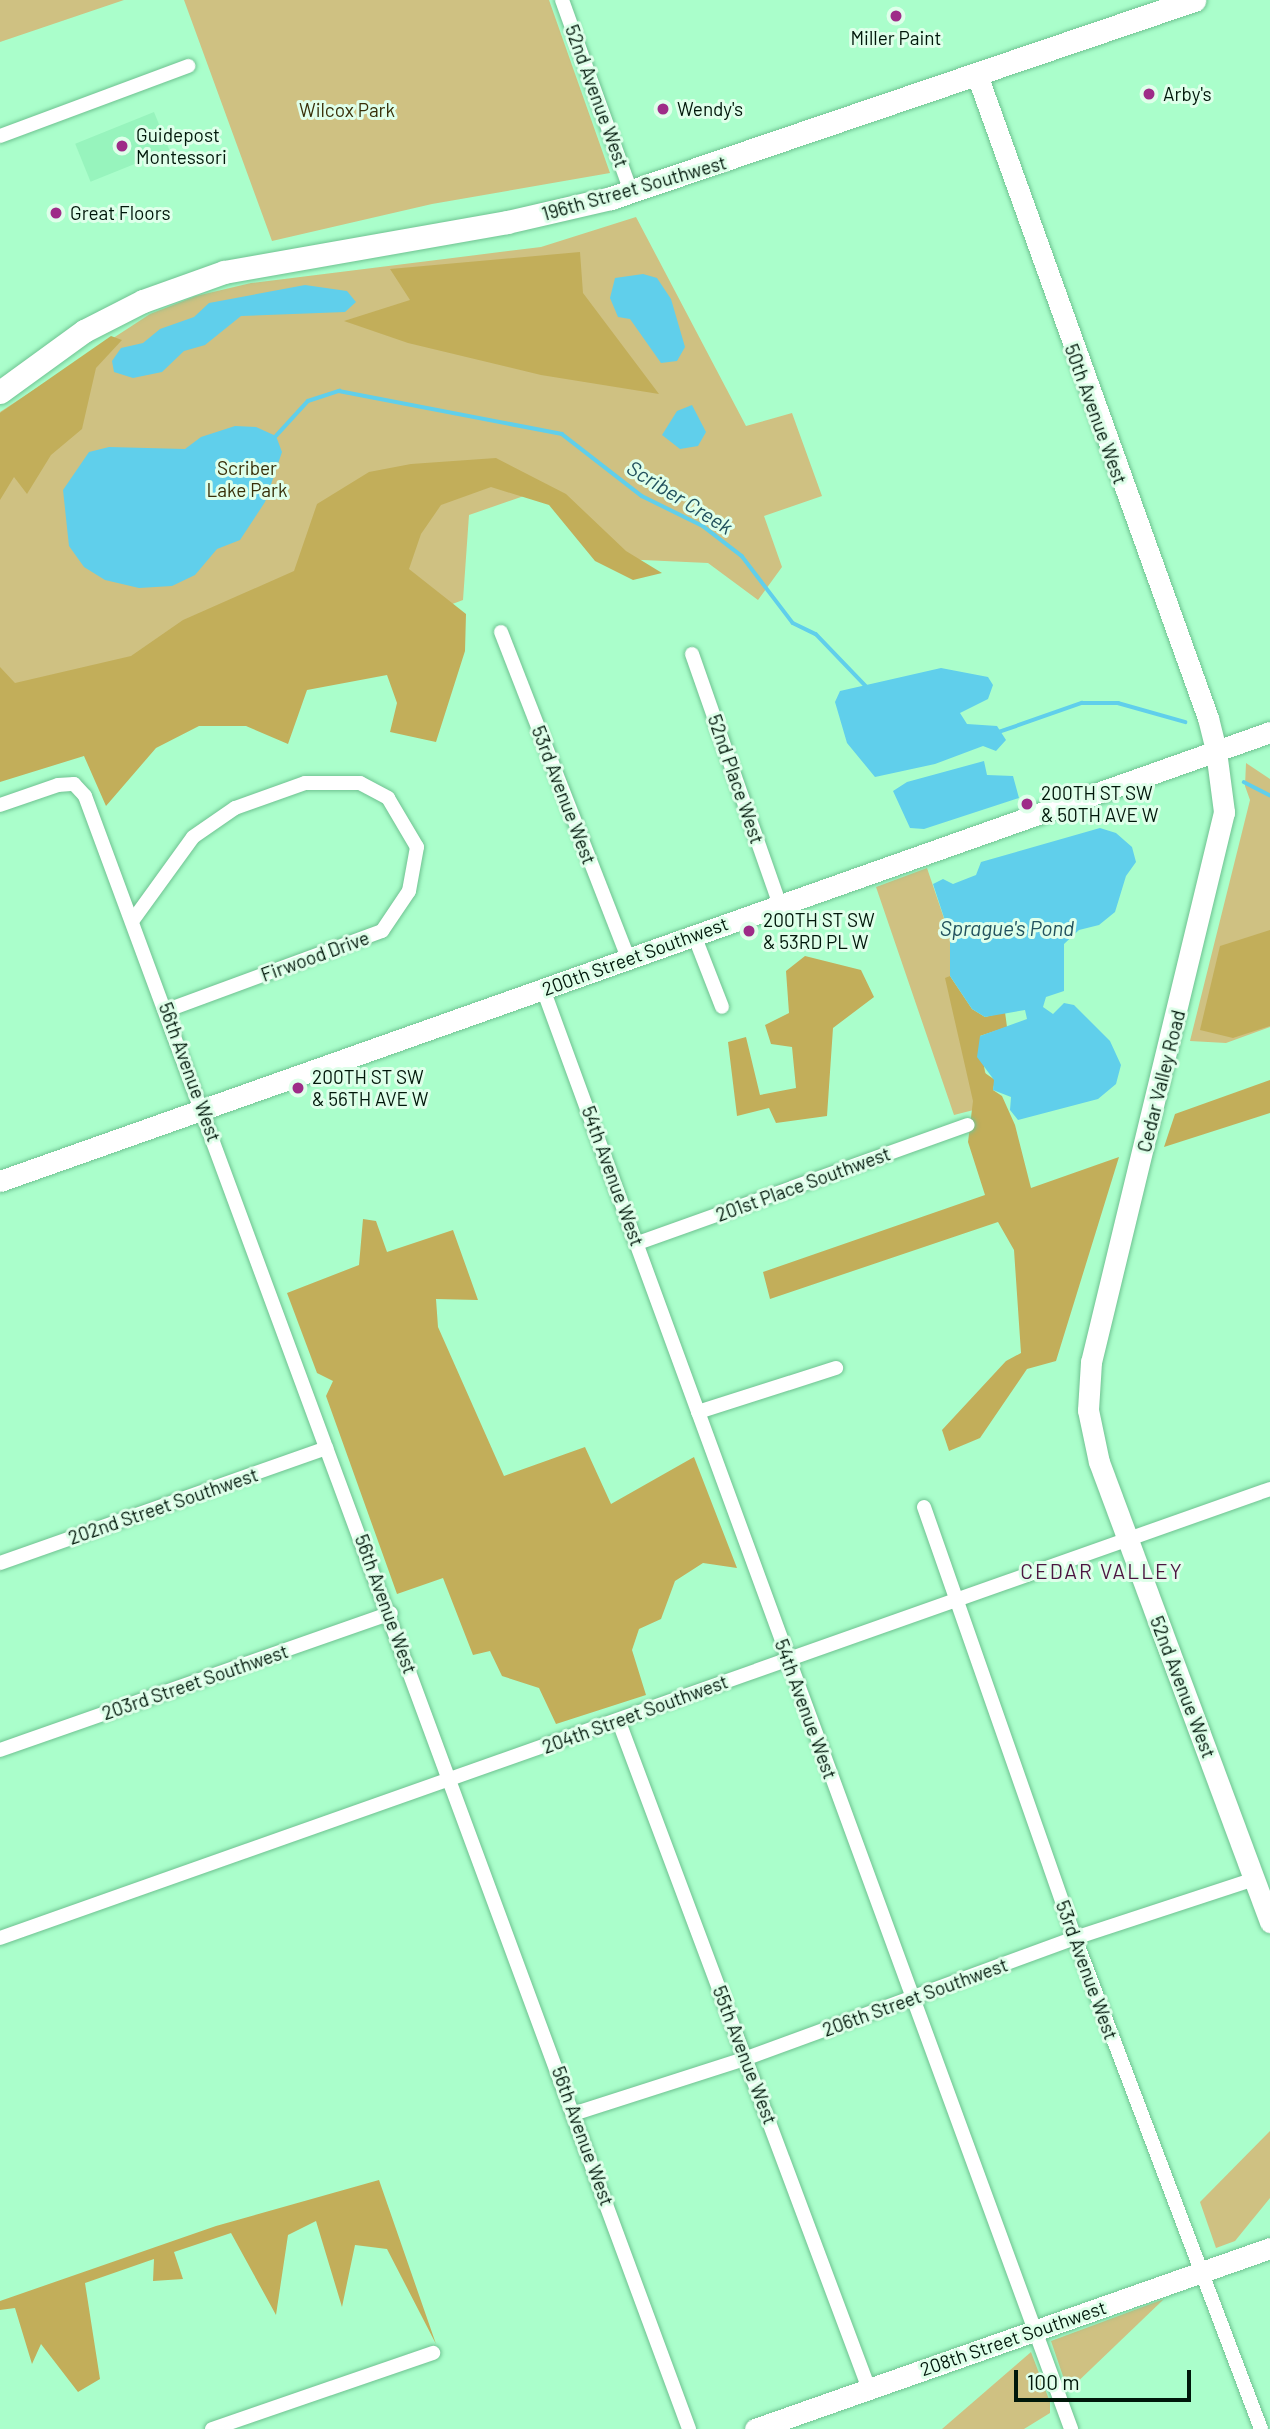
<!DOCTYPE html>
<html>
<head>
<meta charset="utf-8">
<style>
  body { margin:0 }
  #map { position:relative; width:1270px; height:2429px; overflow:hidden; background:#aafecb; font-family:Barlow,sans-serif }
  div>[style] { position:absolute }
  .built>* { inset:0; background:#97f4bd; transform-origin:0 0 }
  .green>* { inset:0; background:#cfc182 }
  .forest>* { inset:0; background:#c2ae5a }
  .water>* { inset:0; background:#60cfeb }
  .stream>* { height:3.5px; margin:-1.75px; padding:0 1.75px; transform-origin:1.75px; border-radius:1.75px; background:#60cfeb }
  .roads { filter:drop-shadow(0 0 2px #6fc291) drop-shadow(0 0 2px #6fc291) }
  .street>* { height:14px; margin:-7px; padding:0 7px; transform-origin:7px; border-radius:7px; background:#fff }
  .secondary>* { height:21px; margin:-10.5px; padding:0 10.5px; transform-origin:10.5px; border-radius:10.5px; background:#fff }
  .primary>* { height:23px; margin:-11.5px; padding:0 11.5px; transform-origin:11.5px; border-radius:11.5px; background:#fff }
  .dots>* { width:19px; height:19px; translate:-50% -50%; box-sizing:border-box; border:4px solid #dfffea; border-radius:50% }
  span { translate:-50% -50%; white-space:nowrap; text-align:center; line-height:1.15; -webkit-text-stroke:6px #dfffea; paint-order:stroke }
  .poi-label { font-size:19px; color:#00170a }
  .left { translate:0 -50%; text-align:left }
  .street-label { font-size:19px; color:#00170a }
  .park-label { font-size:19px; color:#382f09 }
  .water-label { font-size:21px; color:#22525e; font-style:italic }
  .neighbourhood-label { font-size:21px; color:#4c1541; letter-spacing:2px }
  .scale { position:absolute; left:1014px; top:2370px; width:177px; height:32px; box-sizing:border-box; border:4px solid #00170a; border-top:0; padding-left:9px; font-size:21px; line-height:24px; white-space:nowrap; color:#00170a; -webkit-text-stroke:5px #dfffea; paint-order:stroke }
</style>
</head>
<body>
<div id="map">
  <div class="built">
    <i style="left:154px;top:112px;width:41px;height:85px;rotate:68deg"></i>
  </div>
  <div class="green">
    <i style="clip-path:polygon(0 0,124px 0,0 42px)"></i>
    <i style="clip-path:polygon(184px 0,549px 0,610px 173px,432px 204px,272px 241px)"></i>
    <i style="clip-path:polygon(636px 217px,746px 426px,792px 413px,822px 496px,764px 516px,782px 567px,758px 600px,708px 563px,621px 559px,544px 489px,469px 515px,463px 600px,0 773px,0 412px,150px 314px,196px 296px,251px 283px,541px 247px)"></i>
    <i style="clip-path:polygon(1246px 763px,1270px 779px,1270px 1027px,1226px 1043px,1190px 1041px,1250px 800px,1245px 786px)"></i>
    <i style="clip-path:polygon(927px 868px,950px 936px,950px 976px,997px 1104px,954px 1115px,876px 887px)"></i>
    <i style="clip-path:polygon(1270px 2131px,1270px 2198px,1235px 2241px,1216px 2248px,1200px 2202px)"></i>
    <i style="clip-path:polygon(1164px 2299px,1068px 2391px,1051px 2341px)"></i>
    <i style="clip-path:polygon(1031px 2352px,1050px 2402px,1050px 2413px,1024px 2429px,942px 2429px)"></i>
  </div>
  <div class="forest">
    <i style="clip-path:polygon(580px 252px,583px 293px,659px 394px,541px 375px,408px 343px,344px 321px,410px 300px,390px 269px)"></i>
    <i style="clip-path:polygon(111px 336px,122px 340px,96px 368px,82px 429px,51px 455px,27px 494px,14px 477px,0 500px,0 413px)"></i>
    <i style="clip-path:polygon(496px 458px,566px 494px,626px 551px,662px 573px,633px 580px,595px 561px,549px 505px,491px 487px,441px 505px,421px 534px,409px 569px,466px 614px,465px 651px,436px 742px,390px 732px,397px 703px,387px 675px,307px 690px,288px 744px,246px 726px,199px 726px,156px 748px,106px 806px,84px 756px,0 782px,0 667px,15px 683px,131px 656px,183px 620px,294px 571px,317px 504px,369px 472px,411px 464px)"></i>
    <i style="clip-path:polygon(1270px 930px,1270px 1026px,1233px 1038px,1200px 1030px,1220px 946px)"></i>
    <i style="clip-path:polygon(805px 956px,861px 970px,874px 997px,833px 1028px,827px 1116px,776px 1123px,769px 1108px,737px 1116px,728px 1042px,746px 1037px,760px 1095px,796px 1088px,792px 1047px,771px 1044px,765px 1025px,789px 1013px,786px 971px)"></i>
    <i style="clip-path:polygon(950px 976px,972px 1009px,985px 1017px,1005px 1012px,1007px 1027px,980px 1036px,985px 1073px,995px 1080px,993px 1090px,1002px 1096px,1015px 1125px,1031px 1188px,1119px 1157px,1056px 1361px,1027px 1369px,980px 1438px,949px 1451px,942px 1430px,1006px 1361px,1021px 1353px,1014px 1250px,998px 1222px,770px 1299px,763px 1272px,985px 1195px,968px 1142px,973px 1101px,945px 978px)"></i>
    <i style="clip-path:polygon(1270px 1080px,1270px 1113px,1164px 1147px,1175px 1114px)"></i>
    <i style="clip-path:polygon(363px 1219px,376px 1221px,387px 1252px,453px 1230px,478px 1300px,436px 1299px,438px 1327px,504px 1476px,585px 1447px,611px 1504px,694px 1457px,737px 1568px,703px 1563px,675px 1581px,661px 1619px,639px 1629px,632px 1650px,646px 1695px,556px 1724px,539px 1688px,502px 1676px,490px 1651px,473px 1655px,443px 1578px,397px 1594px,326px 1396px,333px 1381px,317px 1373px,287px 1293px,359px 1265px)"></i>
    <i style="clip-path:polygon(379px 2180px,436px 2344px,387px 2249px,355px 2245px,342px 2307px,316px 2221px,288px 2235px,276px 2315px,231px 2233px,174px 2252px,183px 2279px,153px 2281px,154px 2259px,85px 2283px,100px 2379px,78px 2392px,41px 2344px,32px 2364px,15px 2308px,0 2310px,0 2301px,216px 2226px)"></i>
  </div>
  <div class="water">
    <i style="clip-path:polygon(643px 274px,657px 278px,671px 299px,685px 347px,677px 361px,661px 363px,630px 319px,618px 317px,610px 298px,615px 278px)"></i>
    <i style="clip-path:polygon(305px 285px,347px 291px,356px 302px,345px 312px,241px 316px,205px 345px,184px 351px,162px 372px,133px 378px,114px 372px,112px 361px,121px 348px,143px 343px,160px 329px,194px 317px,209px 303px)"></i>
    <i style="clip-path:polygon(692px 405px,706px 432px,698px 446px,680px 449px,662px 435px,677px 411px)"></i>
    <i style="clip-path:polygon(235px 426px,256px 427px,276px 436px,282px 452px,265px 502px,240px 540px,217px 549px,195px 575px,172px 586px,139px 588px,105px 580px,84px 567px,69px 546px,63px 490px,89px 452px,109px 447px,185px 449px,201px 437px)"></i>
    <i style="clip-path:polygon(941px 668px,988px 677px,993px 685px,988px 699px,960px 713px,967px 724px,997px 726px,1006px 740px,996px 751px,983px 746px,935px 764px,875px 777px,847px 743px,835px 702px,840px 691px)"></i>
    <i style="clip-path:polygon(984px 761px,987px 775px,1013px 776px,1019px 798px,924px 829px,910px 828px,893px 791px,907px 782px)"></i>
    <i style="clip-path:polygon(1100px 828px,1116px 833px,1132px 847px,1136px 862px,1126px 876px,1115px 912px,1099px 925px,1079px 930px,1064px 944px,1064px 991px,1046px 997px,1043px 1007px,1053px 1014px,1064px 1003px,1074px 1005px,1110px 1041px,1121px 1065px,1116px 1084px,1098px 1099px,1018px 1120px,1010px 1110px,1011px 1097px,993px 1090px,994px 1080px,977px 1057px,980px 1036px,1027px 1019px,1025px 1010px,985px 1017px,972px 1009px,950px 976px,950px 936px,933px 884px,943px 879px,953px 884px,976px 875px,981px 862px)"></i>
  </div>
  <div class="stream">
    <i style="left:276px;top:436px;width:47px;rotate:-47.6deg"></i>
    <i style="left:308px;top:401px;width:33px;rotate:-18deg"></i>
    <i style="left:339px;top:391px;width:227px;rotate:10.9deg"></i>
    <i style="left:562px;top:434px;width:101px;rotate:37.8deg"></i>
    <i style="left:642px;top:496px;width:68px;rotate:26.2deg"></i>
    <i style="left:703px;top:526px;width:49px;rotate:37.6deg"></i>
    <i style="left:742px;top:556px;width:84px;rotate:52.7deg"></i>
    <i style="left:793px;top:623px;width:25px;rotate:26deg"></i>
    <i style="left:816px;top:634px;width:76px;rotate:46.1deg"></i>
    <i style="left:999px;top:732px;width:88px;rotate:-19.3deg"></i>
    <i style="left:1082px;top:703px;width:36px"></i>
    <i style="left:1118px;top:703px;width:70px;rotate:15.8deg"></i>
    <i style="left:1244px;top:782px;width:29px;rotate:27deg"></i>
  </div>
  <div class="roads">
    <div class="street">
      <i style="left:562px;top:0;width:204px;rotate:70.2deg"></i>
      <i style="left:0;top:136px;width:201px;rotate:-20.4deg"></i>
      <i style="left:501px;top:632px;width:350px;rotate:68.7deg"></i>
      <i style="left:692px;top:654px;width:264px;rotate:70.7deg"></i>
      <i style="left:0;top:805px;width:61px;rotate:-19deg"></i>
      <i style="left:58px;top:785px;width:16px;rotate:-4deg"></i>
      <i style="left:74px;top:784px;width:16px;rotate:47deg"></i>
      <i style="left:85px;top:796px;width:1741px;rotate:69.7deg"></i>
      <i style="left:133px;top:920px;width:102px;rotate:-54.1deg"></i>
      <i style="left:193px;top:837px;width:51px;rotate:-34.6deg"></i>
      <i style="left:235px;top:808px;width:74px;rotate:-19.7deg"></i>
      <i style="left:305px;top:783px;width:55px"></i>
      <i style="left:360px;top:783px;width:32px;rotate:28deg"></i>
      <i style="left:388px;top:798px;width:57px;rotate:59.4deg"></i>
      <i style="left:417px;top:847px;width:45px;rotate:100.3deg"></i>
      <i style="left:409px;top:891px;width:48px;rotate:124deg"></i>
      <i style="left:382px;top:931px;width:229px;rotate:159.8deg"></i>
      <i style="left:694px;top:935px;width:77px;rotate:68.7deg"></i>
      <i style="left:543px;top:989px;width:1534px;rotate:69.86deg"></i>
      <i style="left:638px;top:1243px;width:350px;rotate:-19.7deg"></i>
      <i style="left:698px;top:1412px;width:145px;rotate:-17.7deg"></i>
      <i style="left:924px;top:1507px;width:457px;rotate:70.7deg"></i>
      <i style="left:1075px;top:1938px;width:525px;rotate:69.25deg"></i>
      <i style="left:0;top:1563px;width:346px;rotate:-19.4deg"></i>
      <i style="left:619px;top:1722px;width:712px;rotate:69.45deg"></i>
      <i style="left:0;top:1750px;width:414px;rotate:-19.3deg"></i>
      <i style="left:0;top:1938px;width:1347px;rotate:-19.47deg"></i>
      <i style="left:576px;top:2113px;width:180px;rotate:-17.8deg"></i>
      <i style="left:747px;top:2058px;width:349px;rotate:-20.1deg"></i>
      <i style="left:1075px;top:1938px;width:188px;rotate:-18.2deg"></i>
      <i style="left:212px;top:2429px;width:234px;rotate:-19deg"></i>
    </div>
    <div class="secondary">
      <i style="left:977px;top:75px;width:683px;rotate:70.24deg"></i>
      <i style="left:1208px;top:718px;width:34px;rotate:76deg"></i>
      <i style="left:1216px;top:751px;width:62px;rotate:82.5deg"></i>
      <i style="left:1224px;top:812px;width:566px;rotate:103.59deg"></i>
      <i style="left:1091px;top:1362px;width:48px;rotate:93.6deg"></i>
      <i style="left:1088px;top:1410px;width:53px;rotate:78.1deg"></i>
      <i style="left:1099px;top:1462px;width:491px;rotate:69.6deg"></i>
      <i style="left:0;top:1181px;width:1347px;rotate:-19.47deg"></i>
      <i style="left:755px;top:2429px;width:546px;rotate:-19.36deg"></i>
    </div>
    <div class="primary">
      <i style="left:0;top:392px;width:104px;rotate:-36deg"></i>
      <i style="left:84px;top:331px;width:66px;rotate:-27deg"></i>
      <i style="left:143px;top:301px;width:86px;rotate:-19.7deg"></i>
      <i style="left:224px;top:272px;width:287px;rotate:-10deg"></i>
      <i style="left:507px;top:222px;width:107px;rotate:-13deg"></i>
      <i style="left:611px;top:198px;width:616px;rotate:-18.76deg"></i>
    </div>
  </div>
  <div class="dots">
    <i style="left:896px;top:16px;background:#9e2c88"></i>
    <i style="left:1149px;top:94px;background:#9e2c88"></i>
    <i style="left:663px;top:109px;background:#9e2c88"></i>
    <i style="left:122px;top:146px;background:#9e2c88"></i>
    <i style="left:56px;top:213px;background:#9e2c88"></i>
    <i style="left:1027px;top:804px;background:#9e2c88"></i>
    <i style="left:749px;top:931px;background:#9e2c88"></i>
    <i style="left:298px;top:1088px;background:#9e2c88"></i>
  </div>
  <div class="poi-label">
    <span style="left:896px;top:38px">Miller Paint</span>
    <span class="left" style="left:1163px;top:94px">Arby's</span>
    <span class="left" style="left:677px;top:109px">Wendy's</span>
    <span class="left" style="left:136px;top:146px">Guidepost<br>Montessori</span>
    <span class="left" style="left:70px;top:213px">Great Floors</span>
    <span class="left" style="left:1041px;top:804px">200TH ST SW<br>&amp; 50TH AVE W</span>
    <span class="left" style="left:763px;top:931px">200TH ST SW<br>&amp; 53RD PL W</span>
    <span class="left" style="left:312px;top:1088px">200TH ST SW<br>&amp; 56TH AVE W</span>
  </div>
  <div class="street-label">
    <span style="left:597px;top:96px;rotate:70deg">52nd Avenue West</span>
    <span style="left:634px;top:188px;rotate:-16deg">196th Street Southwest</span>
    <span style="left:1096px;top:414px;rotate:70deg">50th Avenue West</span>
    <span style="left:736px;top:779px;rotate:71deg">52nd Place West</span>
    <span style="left:564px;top:795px;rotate:69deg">53rd Avenue West</span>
    <span style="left:315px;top:956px;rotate:-20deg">Firwood Drive</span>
    <span style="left:635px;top:956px;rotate:-20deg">200th Street Southwest</span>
    <span style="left:190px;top:1072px;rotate:70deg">56th Avenue West</span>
    <span style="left:1161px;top:1081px;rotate:-76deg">Cedar Valley Road</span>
    <span style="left:613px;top:1176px;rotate:70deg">54th Avenue West</span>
    <span style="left:803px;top:1184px;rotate:-20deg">201st Place Southwest</span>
    <span style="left:163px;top:1506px;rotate:-19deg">202nd Street Southwest</span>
    <span style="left:386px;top:1604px;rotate:70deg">56th Avenue West</span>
    <span style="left:195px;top:1682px;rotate:-19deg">203rd Street Southwest</span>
    <span style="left:1183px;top:1687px;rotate:69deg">52nd Avenue West</span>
    <span style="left:806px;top:1709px;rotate:70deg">54th Avenue West</span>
    <span style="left:635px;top:1714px;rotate:-20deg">204th Street Southwest</span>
    <span style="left:1087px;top:1970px;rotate:70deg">53rd Avenue West</span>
    <span style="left:915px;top:1997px;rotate:-20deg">206th Street Southwest</span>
    <span style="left:745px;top:2055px;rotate:69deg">55th Avenue West</span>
    <span style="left:583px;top:2136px;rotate:70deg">56th Avenue West</span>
    <span style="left:1013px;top:2338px;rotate:-19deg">208th Street Southwest</span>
  </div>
  <div class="park-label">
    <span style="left:347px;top:110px">Wilcox Park</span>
    <span style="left:247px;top:479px">Scriber<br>Lake Park</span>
  </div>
  <div class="water-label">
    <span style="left:680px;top:497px;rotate:32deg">Scriber Creek</span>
    <span style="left:1007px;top:928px">Sprague's Pond</span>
  </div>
  <div class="neighbourhood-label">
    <span style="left:1102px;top:1571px">CEDAR VALLEY</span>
  </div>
  <div class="scale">100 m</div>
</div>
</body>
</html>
